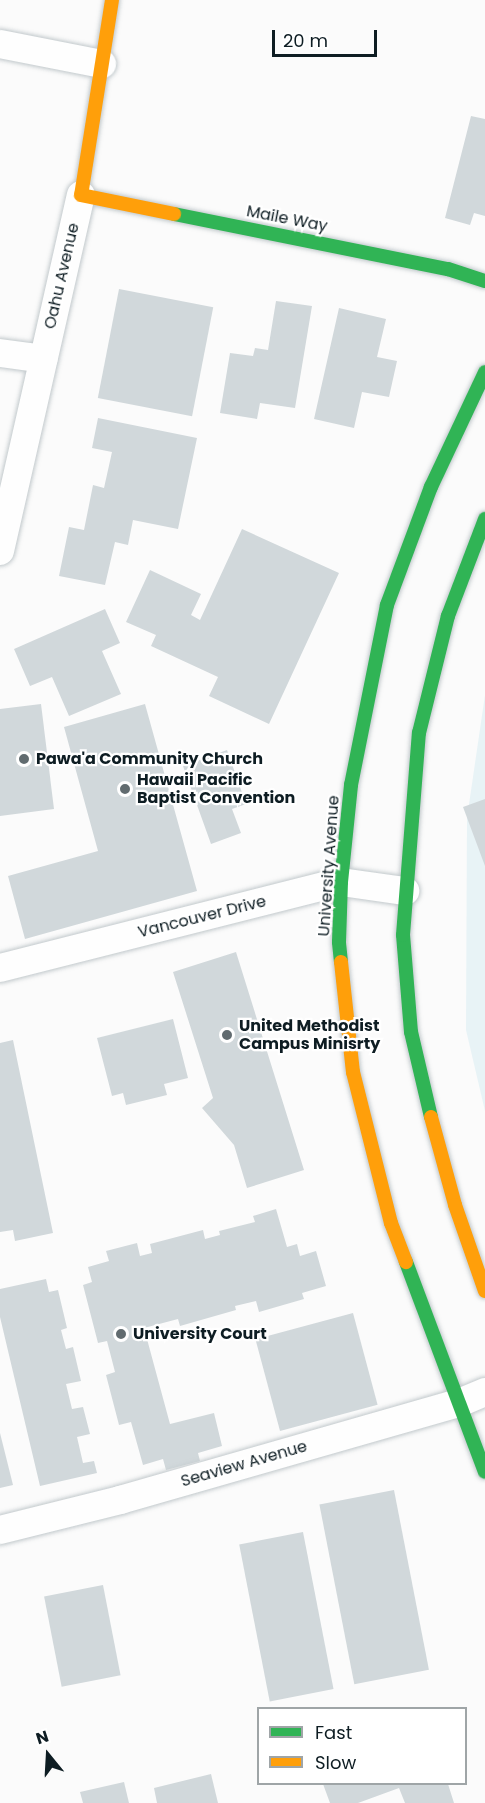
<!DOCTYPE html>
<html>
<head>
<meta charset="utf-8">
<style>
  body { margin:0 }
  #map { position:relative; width:485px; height:1803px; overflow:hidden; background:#fbfbfb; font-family:Poppins,sans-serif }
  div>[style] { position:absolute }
  .built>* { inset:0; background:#e8f3f6 }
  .building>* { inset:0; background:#d1d8db; transform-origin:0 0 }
  .roads { filter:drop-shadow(0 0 2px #c2c9cc) drop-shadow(0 0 2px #c2c9cc) }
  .street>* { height:28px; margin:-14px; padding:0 14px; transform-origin:14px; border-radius:14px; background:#fefefe }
  .fast>* { height:14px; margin:-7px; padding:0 7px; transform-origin:7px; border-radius:7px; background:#30b455 }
  .slow>* { height:14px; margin:-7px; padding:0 7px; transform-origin:7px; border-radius:7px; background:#ff9f0a }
  .dots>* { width:16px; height:16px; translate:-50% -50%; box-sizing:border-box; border:3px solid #fff; border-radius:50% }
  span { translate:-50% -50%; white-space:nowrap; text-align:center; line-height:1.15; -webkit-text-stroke:4.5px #fff; paint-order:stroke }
  .street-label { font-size:16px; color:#0e1d23 }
  .poi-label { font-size:16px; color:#0e1d23; font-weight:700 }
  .left { translate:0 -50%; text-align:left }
  .legend { position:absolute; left:257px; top:1707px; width:210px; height:78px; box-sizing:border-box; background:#fff; border:2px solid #9fa5a7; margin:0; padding:8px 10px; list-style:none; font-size:18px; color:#0e1d23 }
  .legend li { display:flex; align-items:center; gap:12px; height:30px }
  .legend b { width:30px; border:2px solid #9fa5a7 }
  .north { position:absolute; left:18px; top:1725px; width:60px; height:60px; -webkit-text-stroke:4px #fff; paint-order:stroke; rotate:342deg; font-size:16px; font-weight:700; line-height:24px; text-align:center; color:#0e1d23 }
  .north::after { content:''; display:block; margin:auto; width:21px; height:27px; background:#0e1d23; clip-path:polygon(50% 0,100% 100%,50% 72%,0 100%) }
  .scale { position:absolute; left:272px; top:30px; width:105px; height:27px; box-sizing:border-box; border:3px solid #0e1d23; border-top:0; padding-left:8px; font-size:18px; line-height:21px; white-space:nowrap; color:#0e1d23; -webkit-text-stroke:4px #fff; paint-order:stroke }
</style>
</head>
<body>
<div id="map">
  <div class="built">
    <i style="clip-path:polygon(485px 695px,485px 1111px,466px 1030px,467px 818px)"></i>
  </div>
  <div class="building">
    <i style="clip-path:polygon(471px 116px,485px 119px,485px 216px,474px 213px,470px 225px,445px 218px)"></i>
    <i style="left:119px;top:289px;width:96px;height:111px;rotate:11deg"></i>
    <i style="clip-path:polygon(276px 301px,312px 306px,295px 408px,260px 403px,257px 419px,220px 413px,230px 353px,253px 356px,255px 348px,268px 350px)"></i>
    <i style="clip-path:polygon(339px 308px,386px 319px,377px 357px,397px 361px,389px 397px,362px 392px,354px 428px,314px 419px)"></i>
    <i style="clip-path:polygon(98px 418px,197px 438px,178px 529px,133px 520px,128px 545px,115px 542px,105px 585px,59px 576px,69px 527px,84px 530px,93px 485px,104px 488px,112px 452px,92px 448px)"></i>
    <i style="clip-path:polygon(242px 529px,339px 573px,269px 724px,209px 696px,218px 677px,151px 646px,156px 635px,126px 622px,150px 570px,201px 594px,191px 615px,200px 620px)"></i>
    <i style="clip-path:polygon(105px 609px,120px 643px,102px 651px,121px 694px,69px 716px,52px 677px,30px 686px,14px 649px)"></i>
    <i style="clip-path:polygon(41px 704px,54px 809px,0 816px,0 709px)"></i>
    <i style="clip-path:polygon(145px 704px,197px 891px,25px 939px,8px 876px,98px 851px,64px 727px)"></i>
    <i style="clip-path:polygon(227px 750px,246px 804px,232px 809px,241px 833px,211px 844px,183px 766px)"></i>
    <i style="clip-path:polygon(485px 799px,485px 866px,463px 807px)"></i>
    <i style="clip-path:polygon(236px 952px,304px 1170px,247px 1188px,234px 1145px,202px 1108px,213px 1098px,173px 972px)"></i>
    <i style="clip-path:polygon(173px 1019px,188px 1078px,164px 1084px,167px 1095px,126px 1105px,123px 1093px,112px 1096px,97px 1038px)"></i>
    <i style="clip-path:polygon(13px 1040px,53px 1233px,15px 1241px,13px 1230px,0 1232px,0 1043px)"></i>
    <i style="clip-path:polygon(276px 1209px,287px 1247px,297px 1244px,300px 1256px,316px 1251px,326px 1286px,302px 1293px,304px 1299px,259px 1312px,256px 1301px,235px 1306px,236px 1310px,180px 1326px,178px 1319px,144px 1328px,170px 1424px,214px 1413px,222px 1446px,198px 1453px,200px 1461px,166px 1470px,163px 1459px,143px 1465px,131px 1422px,119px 1425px,106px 1375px,115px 1372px,107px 1341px,98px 1343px,83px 1285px,92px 1282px,88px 1267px,109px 1261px,106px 1251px,137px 1243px,140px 1256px,152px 1253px,150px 1244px,203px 1230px,205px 1239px,220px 1235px,219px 1231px,255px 1222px,253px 1216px)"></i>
    <i style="clip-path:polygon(46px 1279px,49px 1292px,58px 1290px,67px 1328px,61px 1330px,66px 1349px,73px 1347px,81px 1381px,66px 1384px,72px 1409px,83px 1407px,90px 1434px,77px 1437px,83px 1463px,94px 1461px,97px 1473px,40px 1486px,0 1317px,0 1289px)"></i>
    <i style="left:353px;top:1313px;width:95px;height:101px;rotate:75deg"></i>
    <i style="clip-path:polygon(0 1433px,13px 1485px,0 1488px)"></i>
    <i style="left:394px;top:1490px;width:183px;height:76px;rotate:79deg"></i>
    <i style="left:303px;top:1532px;width:160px;height:65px;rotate:79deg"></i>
    <i style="left:103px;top:1585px;width:92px;height:60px;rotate:79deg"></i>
    <i style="clip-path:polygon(211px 1774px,218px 1803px,157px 1803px,154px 1788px)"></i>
    <i style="clip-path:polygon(124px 1782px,129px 1803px,83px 1803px,80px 1792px)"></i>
    <i style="clip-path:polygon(323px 1784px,448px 1784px,454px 1803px,405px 1803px,399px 1788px,358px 1803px,330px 1803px)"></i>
  </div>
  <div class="roads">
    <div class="street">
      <i style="left:0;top:44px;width:104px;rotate:11.1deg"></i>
      <i style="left:0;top:353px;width:44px;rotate:7.8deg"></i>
      <i style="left:0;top:551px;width:365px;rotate:-77.2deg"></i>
      <i style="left:0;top:968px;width:352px;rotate:-14.2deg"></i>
      <i style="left:341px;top:882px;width:65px;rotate:8deg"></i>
      <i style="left:0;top:1530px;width:124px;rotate:-14deg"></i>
      <i style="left:120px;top:1500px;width:353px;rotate:-16deg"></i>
      <i style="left:459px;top:1403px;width:28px;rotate:-23deg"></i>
    </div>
    <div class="fast">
      <i style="left:174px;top:214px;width:279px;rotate:11.4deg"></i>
      <i style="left:448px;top:269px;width:39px;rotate:18deg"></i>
      <i style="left:341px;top:962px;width:20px;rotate:-96deg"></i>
      <i style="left:339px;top:942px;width:60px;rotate:-88.1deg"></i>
      <i style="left:341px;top:882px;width:98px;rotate:-84.1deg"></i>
      <i style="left:351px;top:785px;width:184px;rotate:-78.7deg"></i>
      <i style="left:387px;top:605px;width:126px;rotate:-69.6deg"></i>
      <i style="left:431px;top:487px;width:127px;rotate:-64.8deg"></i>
      <i style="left:431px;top:1117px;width:87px;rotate:-103.2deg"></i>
      <i style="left:411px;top:1032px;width:97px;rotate:-94.7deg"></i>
      <i style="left:403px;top:935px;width:203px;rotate:-85.5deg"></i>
      <i style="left:419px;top:733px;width:121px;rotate:-76.1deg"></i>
      <i style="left:448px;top:616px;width:104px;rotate:-69.1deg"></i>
      <i style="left:406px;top:1262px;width:224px;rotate:69.4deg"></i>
    </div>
    <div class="slow">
      <i style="left:112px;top:0;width:197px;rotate:99deg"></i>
      <i style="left:81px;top:195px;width:95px;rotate:11.5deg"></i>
      <i style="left:341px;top:962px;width:111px;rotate:83.8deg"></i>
      <i style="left:353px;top:1072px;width:156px;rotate:75.9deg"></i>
      <i style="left:391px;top:1223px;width:42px;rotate:69deg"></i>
      <i style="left:431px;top:1117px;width:91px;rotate:74.7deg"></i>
      <i style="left:455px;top:1205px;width:91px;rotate:70.8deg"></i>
    </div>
  </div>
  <div class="dots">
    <i style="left:24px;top:759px;background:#616b6f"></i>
    <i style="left:125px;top:789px;background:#616b6f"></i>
    <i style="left:227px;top:1035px;background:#616b6f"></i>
    <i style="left:121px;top:1334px;background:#616b6f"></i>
  </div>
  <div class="street-label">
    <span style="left:287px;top:219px;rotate:11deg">Maile Way</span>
    <span style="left:62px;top:276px;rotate:-77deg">Oahu Avenue</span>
    <span style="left:329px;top:866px;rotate:-86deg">University Avenue</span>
    <span style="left:202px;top:917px;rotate:-14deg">Vancouver Drive</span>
    <span style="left:244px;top:1464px;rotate:-16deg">Seaview Avenue</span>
  </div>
  <div class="poi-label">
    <span class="left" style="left:36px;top:759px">Pawa'a Community Church</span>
    <span class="left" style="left:137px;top:789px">Hawaii Pacific<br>Baptist Convention</span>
    <span class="left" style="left:239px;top:1035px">United Methodist<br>Campus Minisrty</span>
    <span class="left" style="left:133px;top:1334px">University Court</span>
  </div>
  <ul class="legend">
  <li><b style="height:8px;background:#30b455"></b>Fast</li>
  <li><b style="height:8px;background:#ff9f0a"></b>Slow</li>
  </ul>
  <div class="north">N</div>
  <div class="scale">20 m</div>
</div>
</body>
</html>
